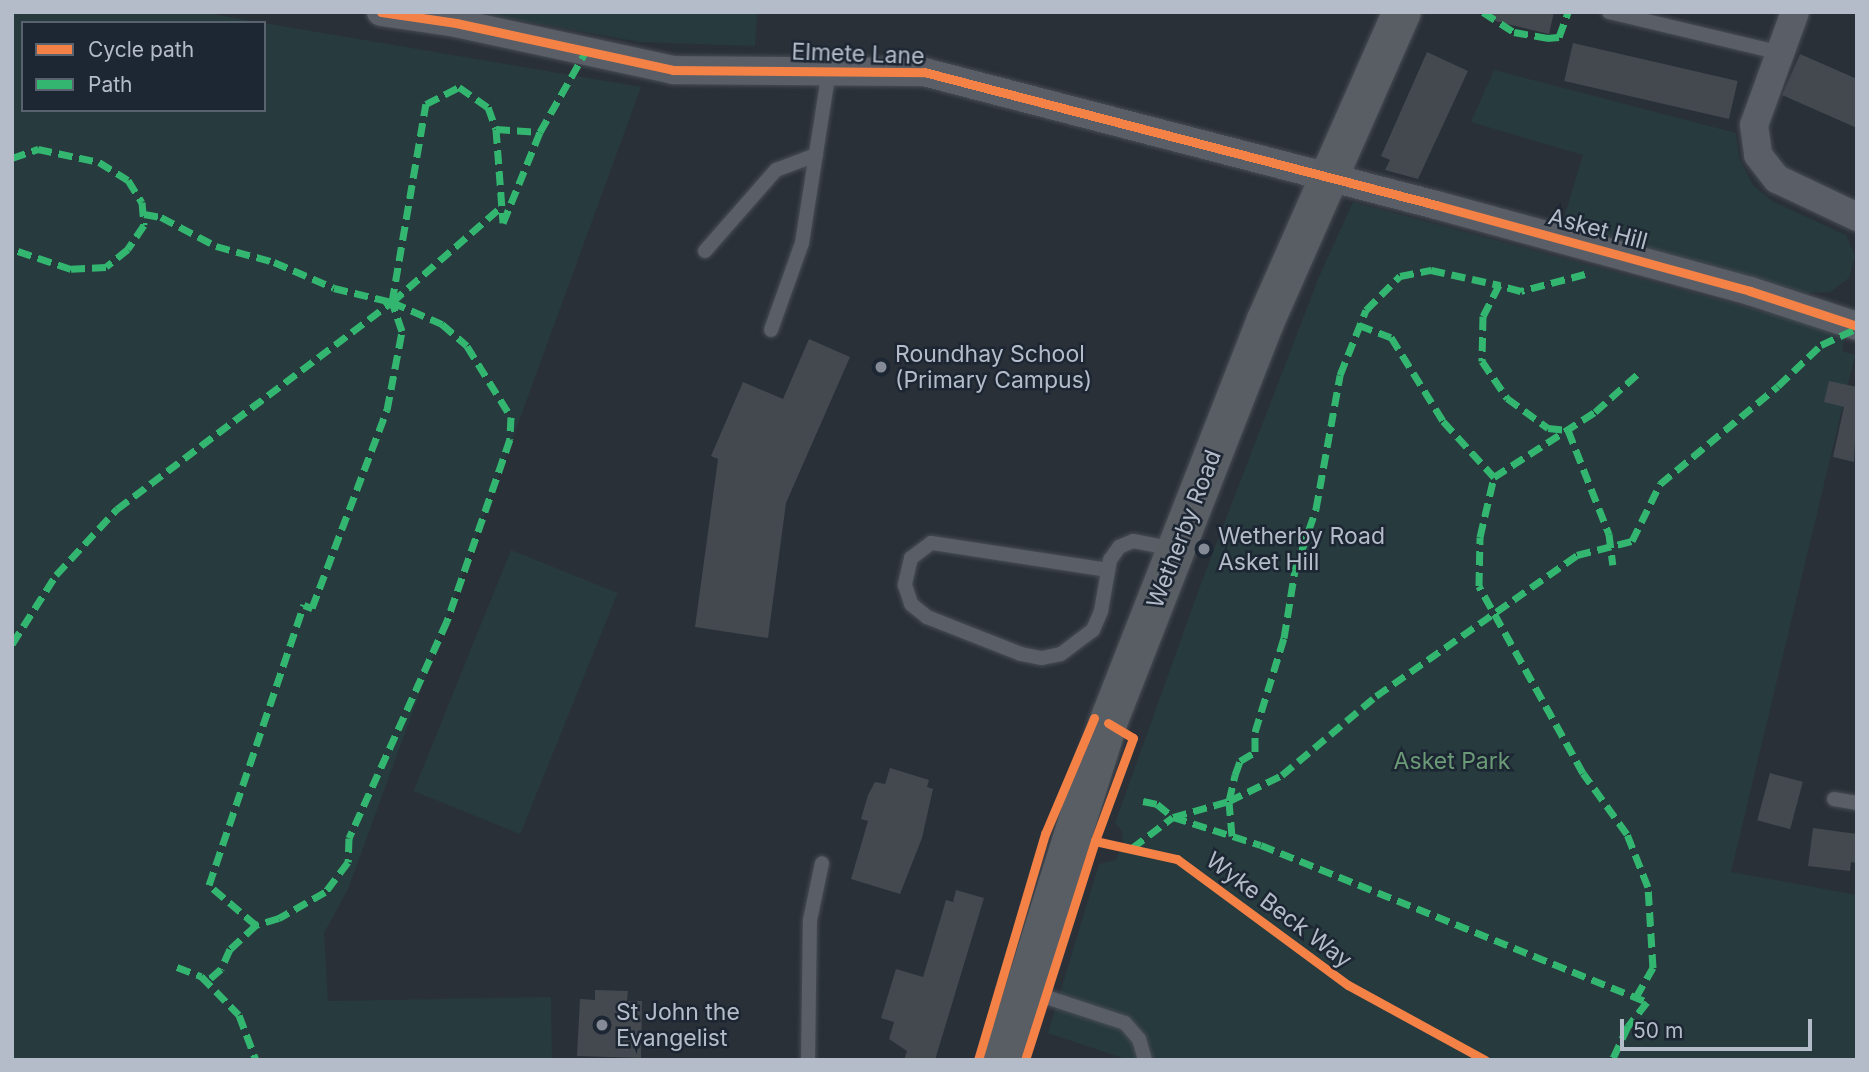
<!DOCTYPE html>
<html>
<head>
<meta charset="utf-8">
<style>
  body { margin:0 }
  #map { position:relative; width:1869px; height:1072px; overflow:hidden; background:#2a3038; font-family:Inter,sans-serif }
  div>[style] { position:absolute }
  .green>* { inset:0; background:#273a3e; transform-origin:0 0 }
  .building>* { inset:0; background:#444950; transform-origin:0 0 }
  .roads { filter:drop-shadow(0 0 2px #484c53) drop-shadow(0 0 2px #484c53) }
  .lane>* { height:14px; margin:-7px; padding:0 7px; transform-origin:7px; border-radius:7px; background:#5a5e66 }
  .street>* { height:28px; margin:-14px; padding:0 14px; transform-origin:14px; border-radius:14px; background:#5a5e66 }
  .secondary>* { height:38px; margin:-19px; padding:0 19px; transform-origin:19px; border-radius:19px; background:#595d64 }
  .quiet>* { height:7px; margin-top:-3.5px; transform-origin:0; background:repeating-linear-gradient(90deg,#33b770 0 14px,transparent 0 21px) }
  .cycleway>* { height:9px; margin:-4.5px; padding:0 4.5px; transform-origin:4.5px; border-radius:4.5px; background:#f48246 }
  .dots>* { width:19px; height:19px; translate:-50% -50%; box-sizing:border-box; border:4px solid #1d2633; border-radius:50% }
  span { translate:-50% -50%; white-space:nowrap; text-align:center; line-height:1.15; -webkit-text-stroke:5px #1d2633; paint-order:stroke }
  .street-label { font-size:23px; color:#b4bcc9 }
  .poi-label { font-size:23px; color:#b4bcc9 }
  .left { translate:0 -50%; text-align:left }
  .park-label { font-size:23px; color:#6b9a76 }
  .frame { position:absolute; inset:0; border:14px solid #b4bcc9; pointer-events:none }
  .legend { position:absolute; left:21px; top:21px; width:245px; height:91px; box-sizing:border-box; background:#1d2633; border:2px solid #59626f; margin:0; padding:9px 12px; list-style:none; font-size:21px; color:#b4bcc9 }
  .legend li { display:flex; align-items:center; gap:14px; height:35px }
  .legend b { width:35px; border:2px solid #59626f }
  .scale { position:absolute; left:1620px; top:1019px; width:192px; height:32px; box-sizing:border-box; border:4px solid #b4bcc9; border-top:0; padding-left:9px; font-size:21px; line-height:24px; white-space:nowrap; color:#b4bcc9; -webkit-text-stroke:5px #1d2633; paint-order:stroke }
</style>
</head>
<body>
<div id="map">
  <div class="green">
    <i style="clip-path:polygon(12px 12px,201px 12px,263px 23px,23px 23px,23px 110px,264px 110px,264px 23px,641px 87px,348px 889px,324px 933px,328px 1001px,551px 997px,552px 1060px,12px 1060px)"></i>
    <i style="clip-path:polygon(473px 12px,757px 12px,755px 46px,640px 42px)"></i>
    <i style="clip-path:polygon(1494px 70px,1736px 133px,1739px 158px,1753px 185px,1772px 201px,1846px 235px,1855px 256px,1849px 278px,1830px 292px,1806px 293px,1562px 224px,1583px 155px,1471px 122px)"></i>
    <i style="clip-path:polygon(1353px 202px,1846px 334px,1842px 351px,1855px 355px,1731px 872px,1857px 895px,1857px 1060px,1129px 1060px,1048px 1033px,1099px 864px,1116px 860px,1123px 843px,1122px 831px,1115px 823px,1202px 581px,1319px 277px)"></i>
    <i style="left:511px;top:550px;width:115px;height:260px;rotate:22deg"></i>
  </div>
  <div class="building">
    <i style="clip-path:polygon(1492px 12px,1554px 12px,1549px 34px,1491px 20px)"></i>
    <i style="left:1573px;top:43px;width:169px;height:39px;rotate:13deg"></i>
    <i style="clip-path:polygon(1427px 52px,1468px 71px,1418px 179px,1385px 170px,1390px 160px,1381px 156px)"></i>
    <i style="clip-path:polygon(1800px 54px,1857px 79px,1857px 128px,1782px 95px)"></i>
    <i style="clip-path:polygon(809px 339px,850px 357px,786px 503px,768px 638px,695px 627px,718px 459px,711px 456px,743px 382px,783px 399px)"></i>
    <i style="clip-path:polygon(1829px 381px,1857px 387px,1854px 462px,1833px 457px,1844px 407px,1824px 402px)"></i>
    <i style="clip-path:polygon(890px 768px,929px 780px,927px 787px,933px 789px,922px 838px,900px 894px,851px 879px,868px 821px,861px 819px,868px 795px,875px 782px,885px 784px)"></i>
    <i style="left:1770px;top:773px;width:34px;height:49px;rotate:15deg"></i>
    <i style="clip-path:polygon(1813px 828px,1857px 834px,1857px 863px,1851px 862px,1850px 871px,1808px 866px)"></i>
    <i style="clip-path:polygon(956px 890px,984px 898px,935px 1060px,904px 1060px,907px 1051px,889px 1039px,894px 1022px,881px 1018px,896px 969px,923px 977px,946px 900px,953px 902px)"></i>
    <i style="clip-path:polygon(595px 990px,628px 991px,627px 1001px,642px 1001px,641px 1058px,577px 1056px,580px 999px,595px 1000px)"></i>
  </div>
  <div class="roads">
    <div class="lane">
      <i style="left:1609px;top:12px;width:173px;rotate:13.4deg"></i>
      <i style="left:705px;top:251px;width:108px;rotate:-48.8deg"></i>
      <i style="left:776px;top:170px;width:43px;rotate:-20.6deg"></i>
      <i style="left:771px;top:330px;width:92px;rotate:-70.4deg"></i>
      <i style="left:802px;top:243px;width:174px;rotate:-81.1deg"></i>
      <i style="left:1108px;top:570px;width:179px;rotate:-171.3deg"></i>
      <i style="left:931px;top:543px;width:25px;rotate:143deg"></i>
      <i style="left:911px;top:558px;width:28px;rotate:103deg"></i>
      <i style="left:905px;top:585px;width:20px;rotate:72deg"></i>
      <i style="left:911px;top:604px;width:21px;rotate:39deg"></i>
      <i style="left:927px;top:617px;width:101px;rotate:21.5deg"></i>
      <i style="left:1021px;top:654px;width:21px;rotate:11deg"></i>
      <i style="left:1042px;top:658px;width:19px;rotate:-12deg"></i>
      <i style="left:1061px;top:654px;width:40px;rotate:-37deg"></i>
      <i style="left:1093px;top:630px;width:21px;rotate:-67deg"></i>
      <i style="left:1101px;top:611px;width:52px;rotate:-80deg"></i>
      <i style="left:1110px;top:560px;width:16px;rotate:-55deg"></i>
      <i style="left:1119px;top:547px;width:15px;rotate:-23deg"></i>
      <i style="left:1133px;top:541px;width:43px;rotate:10.8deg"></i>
      <i style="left:1834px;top:799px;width:23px;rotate:10deg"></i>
      <i style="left:1025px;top:990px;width:105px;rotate:18.3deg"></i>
      <i style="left:1125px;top:1023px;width:21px;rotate:49deg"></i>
      <i style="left:1139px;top:1039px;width:22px;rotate:74deg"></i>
      <i style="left:808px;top:1060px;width:140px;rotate:-89.2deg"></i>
      <i style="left:810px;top:920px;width:58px;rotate:-78.1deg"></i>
    </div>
    <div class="street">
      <i style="left:381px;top:12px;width:76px;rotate:8.3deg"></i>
      <i style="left:456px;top:23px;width:222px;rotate:12.2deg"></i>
      <i style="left:673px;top:70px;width:251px;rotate:0.5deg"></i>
      <i style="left:924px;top:72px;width:529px;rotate:14.56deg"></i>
      <i style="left:1436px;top:205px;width:326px;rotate:15.3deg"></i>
      <i style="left:1750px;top:291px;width:113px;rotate:18.1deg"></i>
      <i style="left:1795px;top:12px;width:120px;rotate:109.9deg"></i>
      <i style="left:1754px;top:125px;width:30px;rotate:82deg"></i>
      <i style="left:1758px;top:155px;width:31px;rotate:52deg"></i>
      <i style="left:1777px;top:179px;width:89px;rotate:25.4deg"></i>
    </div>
    <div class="secondary">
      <i style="left:1002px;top:1060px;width:353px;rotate:-72.5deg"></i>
      <i style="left:1108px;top:723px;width:433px;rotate:-68.6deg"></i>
      <i style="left:1266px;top:320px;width:337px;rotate:-66.2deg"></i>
    </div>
  </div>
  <div class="quiet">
    <i style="left:1483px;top:12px;width:37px;rotate:33deg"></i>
    <i style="left:1514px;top:32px;width:34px;rotate:10deg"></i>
    <i style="left:1547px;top:38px;width:12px;rotate:-5deg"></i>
    <i style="left:1559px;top:37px;width:27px;rotate:-70deg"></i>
    <i style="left:496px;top:129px;width:94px;rotate:85.7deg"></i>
    <i style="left:503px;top:223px;width:98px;rotate:-67.9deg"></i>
    <i style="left:12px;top:158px;width:28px;rotate:-19deg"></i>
    <i style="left:38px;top:149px;width:62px;rotate:12deg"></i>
    <i style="left:99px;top:162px;width:34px;rotate:32deg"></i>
    <i style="left:128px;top:180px;width:26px;rotate:58deg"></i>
    <i style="left:142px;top:202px;width:23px;rotate:85deg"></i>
    <i style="left:144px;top:225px;width:29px;rotate:124deg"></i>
    <i style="left:128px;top:249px;width:28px;rotate:141deg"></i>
    <i style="left:106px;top:267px;width:35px;rotate:177deg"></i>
    <i style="left:71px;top:269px;width:62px;rotate:-161.3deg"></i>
    <i style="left:144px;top:214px;width:17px;rotate:10deg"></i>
    <i style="left:161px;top:217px;width:62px;rotate:27.8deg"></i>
    <i style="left:216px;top:246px;width:60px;rotate:15.4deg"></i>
    <i style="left:274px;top:262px;width:65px;rotate:23.4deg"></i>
    <i style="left:334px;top:288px;width:60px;rotate:13.6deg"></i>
    <i style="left:392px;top:302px;width:55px;rotate:23.7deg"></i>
    <i style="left:442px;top:324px;width:33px;rotate:41deg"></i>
    <i style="left:467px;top:346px;width:84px;rotate:58.2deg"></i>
    <i style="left:511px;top:417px;width:22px;rotate:93deg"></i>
    <i style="left:510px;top:439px;width:193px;rotate:109.1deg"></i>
    <i style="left:447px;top:621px;width:238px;rotate:114.3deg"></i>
    <i style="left:349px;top:838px;width:24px;rotate:92deg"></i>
    <i style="left:348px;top:862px;width:38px;rotate:127deg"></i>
    <i style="left:325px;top:892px;width:53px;rotate:150.5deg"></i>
    <i style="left:279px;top:918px;width:24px;rotate:163deg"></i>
    <i style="left:256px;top:925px;width:35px;rotate:137deg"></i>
    <i style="left:230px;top:949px;width:22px;rotate:114deg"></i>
    <i style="left:221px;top:969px;width:20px;rotate:139deg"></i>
    <i style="left:1585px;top:274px;width:66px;rotate:165.1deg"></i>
    <i style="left:1521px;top:291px;width:23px;rotate:-165deg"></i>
    <i style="left:1499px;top:285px;width:35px;rotate:117deg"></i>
    <i style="left:1483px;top:316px;width:45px;rotate:91.3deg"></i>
    <i style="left:1482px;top:361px;width:45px;rotate:56deg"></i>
    <i style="left:1507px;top:398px;width:51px;rotate:36.2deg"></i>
    <i style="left:1548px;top:428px;width:20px;rotate:6deg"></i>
    <i style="left:1568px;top:430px;width:112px;rotate:68.5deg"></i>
    <i style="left:1609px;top:534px;width:31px;rotate:83deg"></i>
    <i style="left:1359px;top:325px;width:34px;rotate:21deg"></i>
    <i style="left:1391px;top:337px;width:99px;rotate:58.2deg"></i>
    <i style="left:1443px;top:421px;width:76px;rotate:47.7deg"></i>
    <i style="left:12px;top:644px;width:82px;rotate:-57.5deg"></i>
    <i style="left:56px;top:575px;width:90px;rotate:-47.3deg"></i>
    <i style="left:117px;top:509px;width:344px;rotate:-37deg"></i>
    <i style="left:392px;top:302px;width:201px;rotate:-80.3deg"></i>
    <i style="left:426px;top:104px;width:37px;rotate:-27deg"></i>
    <i style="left:459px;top:87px;width:35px;rotate:35deg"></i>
    <i style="left:488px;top:107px;width:23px;rotate:70deg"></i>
    <i style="left:496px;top:129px;width:44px;rotate:3.9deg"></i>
    <i style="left:540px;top:132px;width:93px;rotate:-60.4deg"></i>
    <i style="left:1143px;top:801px;width:14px;rotate:12deg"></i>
    <i style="left:1157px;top:804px;width:21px;rotate:39deg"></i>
    <i style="left:1173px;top:817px;width:92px;rotate:17.7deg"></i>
    <i style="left:1261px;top:845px;width:417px;rotate:22.1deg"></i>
    <i style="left:1647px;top:1002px;width:31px;rotate:128deg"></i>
    <i style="left:1628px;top:1026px;width:38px;rotate:115deg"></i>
    <i style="left:1232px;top:836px;width:35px;rotate:-95deg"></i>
    <i style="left:1229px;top:801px;width:27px;rotate:-77deg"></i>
    <i style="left:1235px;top:775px;width:15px;rotate:-70deg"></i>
    <i style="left:1240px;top:761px;width:17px;rotate:-31deg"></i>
    <i style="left:1255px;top:752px;width:20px;rotate:-90deg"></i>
    <i style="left:1255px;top:732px;width:98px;rotate:-72.9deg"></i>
    <i style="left:1284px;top:638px;width:69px;rotate:-80.8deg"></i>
    <i style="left:1295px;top:570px;width:65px;rotate:-71deg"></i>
    <i style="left:1316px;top:509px;width:136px;rotate:-79.8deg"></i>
    <i style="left:1340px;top:375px;width:70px;rotate:-68.2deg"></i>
    <i style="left:1366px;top:310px;width:48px;rotate:-45deg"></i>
    <i style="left:1400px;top:276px;width:32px;rotate:-11deg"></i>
    <i style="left:1431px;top:270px;width:70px;rotate:12.4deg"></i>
    <i style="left:1132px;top:848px;width:51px;rotate:-37.1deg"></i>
    <i style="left:1173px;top:817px;width:58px;rotate:-15.9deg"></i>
    <i style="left:1229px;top:801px;width:59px;rotate:-26.1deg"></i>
    <i style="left:1282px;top:775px;width:123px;rotate:-40deg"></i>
    <i style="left:1376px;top:696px;width:246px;rotate:-35deg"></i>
    <i style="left:1577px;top:555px;width:57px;rotate:-14.3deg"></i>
    <i style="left:1632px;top:541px;width:64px;rotate:-63.8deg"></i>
    <i style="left:1660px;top:484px;width:153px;rotate:-39.7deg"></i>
    <i style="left:1778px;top:386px;width:59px;rotate:-43.6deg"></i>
    <i style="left:1821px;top:345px;width:40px;rotate:-25deg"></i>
    <i style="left:256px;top:925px;width:62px;rotate:-139.6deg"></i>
    <i style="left:209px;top:885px;width:296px;rotate:-71.3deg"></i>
    <i style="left:304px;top:605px;width:9px;rotate:21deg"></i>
    <i style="left:312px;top:608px;width:212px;rotate:-69.3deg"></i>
    <i style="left:387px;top:410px;width:80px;rotate:-79.2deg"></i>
    <i style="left:402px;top:331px;width:31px;rotate:-109deg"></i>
    <i style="left:392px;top:302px;width:146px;rotate:-41.1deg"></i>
    <i style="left:177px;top:967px;width:26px;rotate:21deg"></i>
    <i style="left:201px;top:976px;width:54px;rotate:45.7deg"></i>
    <i style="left:239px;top:1015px;width:48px;rotate:69.3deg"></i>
    <i style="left:1636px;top:997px;width:34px;rotate:-60deg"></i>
    <i style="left:1653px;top:968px;width:81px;rotate:-93.5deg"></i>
    <i style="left:1648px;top:887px;width:57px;rotate:-111.6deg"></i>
    <i style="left:1627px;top:834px;width:75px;rotate:-125.8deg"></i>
    <i style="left:1583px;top:773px;width:214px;rotate:-119.1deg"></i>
    <i style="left:1479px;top:586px;width:49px;rotate:-88.8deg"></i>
    <i style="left:1480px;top:537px;width:62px;rotate:-76.9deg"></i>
    <i style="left:1494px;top:477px;width:120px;rotate:-32.8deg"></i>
    <i style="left:1595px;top:412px;width:62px;rotate:-41.7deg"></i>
  </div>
  <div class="cycleway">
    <i style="left:381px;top:12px;width:76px;rotate:8.3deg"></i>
    <i style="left:456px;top:23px;width:222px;rotate:12.2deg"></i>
    <i style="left:673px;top:70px;width:251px;rotate:0.5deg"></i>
    <i style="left:924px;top:72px;width:529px;rotate:14.56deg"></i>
    <i style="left:1436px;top:205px;width:326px;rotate:15.3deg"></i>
    <i style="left:1750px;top:291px;width:113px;rotate:18.1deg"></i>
    <i style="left:1108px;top:723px;width:29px;rotate:31deg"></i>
    <i style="left:1133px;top:738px;width:110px;rotate:110.3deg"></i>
    <i style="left:1095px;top:841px;width:84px;rotate:12.4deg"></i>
    <i style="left:1177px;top:859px;width:212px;rotate:36.4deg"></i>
    <i style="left:1348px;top:985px;width:156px;rotate:28.7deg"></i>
    <i style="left:978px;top:1060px;width:236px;rotate:-73.5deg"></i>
    <i style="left:1045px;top:834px;width:126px;rotate:-67.1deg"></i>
    <i style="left:1025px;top:1060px;width:230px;rotate:-72.3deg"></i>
  </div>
  <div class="dots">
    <i style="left:881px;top:367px;background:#848b96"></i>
    <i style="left:1204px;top:549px;background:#848b96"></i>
    <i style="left:602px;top:1025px;background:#848b96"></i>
  </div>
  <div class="street-label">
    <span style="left:858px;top:54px;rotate:2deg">Elmete Lane</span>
    <span style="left:1598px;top:229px;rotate:15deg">Asket Hill</span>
    <span style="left:1184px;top:529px;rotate:-69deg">Wetherby Road</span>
    <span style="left:1279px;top:910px;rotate:37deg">Wyke Beck Way</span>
  </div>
  <div class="poi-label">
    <span class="left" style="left:895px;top:367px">Roundhay School<br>(Primary Campus)</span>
    <span class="left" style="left:1218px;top:549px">Wetherby Road<br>Asket Hill</span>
    <span class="left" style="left:616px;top:1025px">St John the<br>Evangelist</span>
  </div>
  <div class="park-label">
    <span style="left:1452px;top:761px">Asket Park</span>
  </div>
  <div class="frame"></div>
  <ul class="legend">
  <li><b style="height:9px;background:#f48246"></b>Cycle path</li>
  <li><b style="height:9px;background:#33b770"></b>Path</li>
  </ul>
  <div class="scale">50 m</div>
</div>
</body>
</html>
